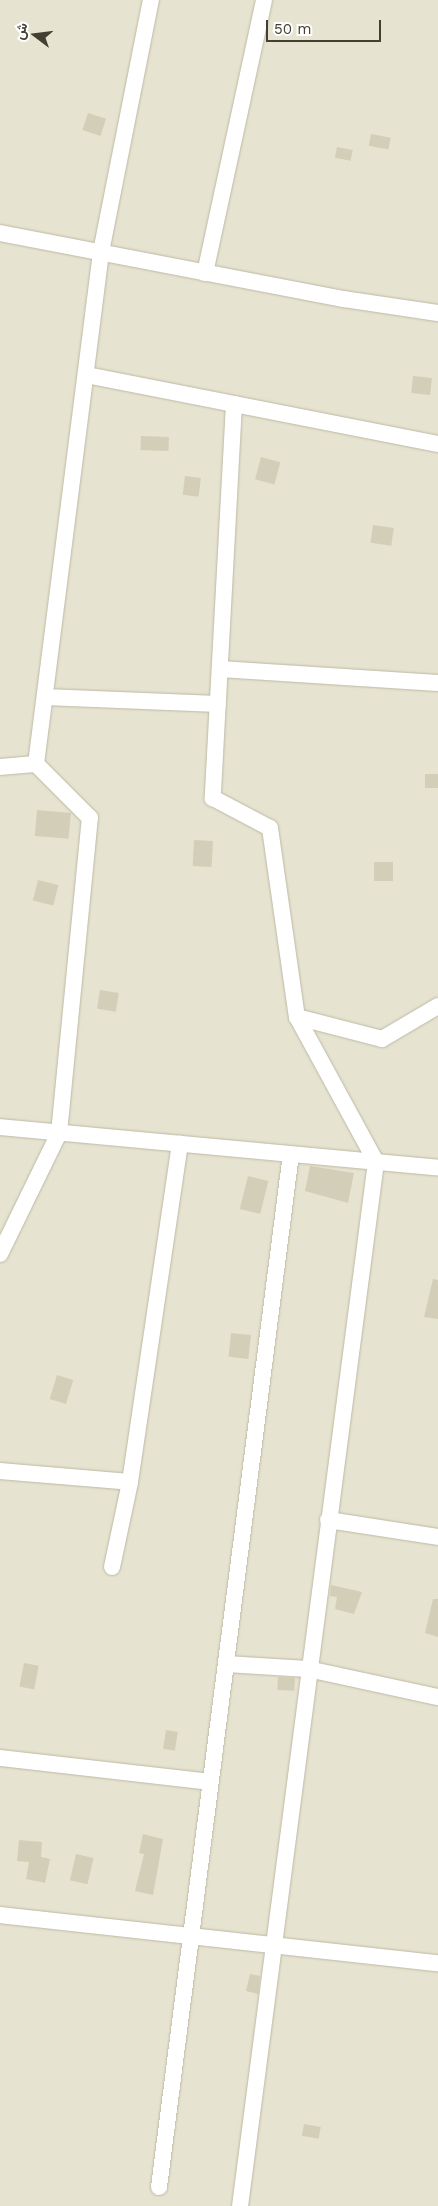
<!DOCTYPE html>
<html>
<head>
<meta charset="utf-8">
<style>
  body { margin:0 }
  #map { position:relative; width:438px; height:2206px; overflow:hidden; background:#f1f0e2; font-family:"Work Sans",Vazirmatn,sans-serif }
  div>[style] { position:absolute }
  .residential>* { inset:0; background:#e6e3d0; transform-origin:0 0 }
  .building>* { inset:0; background:#d3ceb7; transform-origin:0 0 }
  .roads { filter:drop-shadow(0 0 1px #bdb9a5) drop-shadow(0 0 1px #bdb9a5) }
  .minor>* { height:16px; margin:-8px; padding:0 8px; transform-origin:8px; border-radius:8px; background:#fff }
  span { translate:-50% -50%; white-space:nowrap; text-align:center; line-height:1.15; -webkit-text-stroke:5px #fff; paint-order:stroke }
  .north { position:absolute; left:10px; top:10px; width:50px; height:50px; -webkit-text-stroke:4px #fff; paint-order:stroke; rotate:285deg; font-size:14px; font-weight:700; line-height:20px; text-align:center; color:#434033 }
  .north::after { content:''; display:block; margin:auto; width:18px; height:22px; background:#434033; clip-path:polygon(50% 0,100% 100%,50% 72%,0 100%) }
  .scale { position:absolute; left:266px; top:20px; width:115px; height:22px; box-sizing:border-box; border:2px solid #434033; border-top:0; padding-left:6px; font-size:15px; line-height:18px; white-space:nowrap; color:#434033; -webkit-text-stroke:4px #fff; paint-order:stroke }
</style>
</head>
<body>
<div id="map">
  <div class="residential">
    <i style="left:0;top:0;width:438px;height:2206px"></i>
  </div>
  <div class="building">
    <i style="left:88px;top:113px;width:19px;height:18px;rotate:18deg"></i>
    <i style="left:371px;top:134px;width:20px;height:12px;rotate:11deg"></i>
    <i style="left:337px;top:147px;width:16px;height:11px;rotate:11deg"></i>
    <i style="left:413px;top:376px;width:19px;height:17px;rotate:6deg"></i>
    <i style="left:141px;top:436px;width:28px;height:14px;rotate:2deg"></i>
    <i style="left:261px;top:457px;width:20px;height:23px;rotate:15deg"></i>
    <i style="left:185px;top:476px;width:16px;height:19px;rotate:7deg"></i>
    <i style="left:373px;top:525px;width:21px;height:18px;rotate:8deg"></i>
    <i style="left:425px;top:774px;width:13px;height:14px"></i>
    <i style="left:37px;top:810px;width:34px;height:26px;rotate:5deg"></i>
    <i style="left:194px;top:840px;width:19px;height:26px;rotate:3deg"></i>
    <i style="left:374px;top:862px;width:19px;height:19px"></i>
    <i style="left:38px;top:880px;width:21px;height:21px;rotate:14deg"></i>
    <i style="left:100px;top:990px;width:19px;height:19px;rotate:9deg"></i>
    <i style="clip-path:polygon(310px 1166px,354px 1173px,348px 1203px,305px 1191px)"></i>
    <i style="left:248px;top:1176px;width:21px;height:34px;rotate:14deg"></i>
    <i style="clip-path:polygon(433px 1279px,438px 1280px,438px 1319px,424px 1317px)"></i>
    <i style="left:231px;top:1333px;width:20px;height:24px;rotate:6deg"></i>
    <i style="left:57px;top:1375px;width:17px;height:25px;rotate:17deg"></i>
    <i style="clip-path:polygon(331px 1585px,362px 1592px,354px 1614px,335px 1609px,337px 1597px,330px 1596px)"></i>
    <i style="clip-path:polygon(433px 1599px,438px 1599px,438px 1637px,425px 1633px)"></i>
    <i style="left:24px;top:1663px;width:15px;height:24px;rotate:11deg"></i>
    <i style="left:278px;top:1677px;width:17px;height:13px;rotate:3deg"></i>
    <i style="left:166px;top:1730px;width:12px;height:19px;rotate:9deg"></i>
    <i style="clip-path:polygon(143px 1834px,163px 1839px,153px 1895px,135px 1891px,144px 1854px,139px 1853px)"></i>
    <i style="clip-path:polygon(19px 1840px,42px 1842px,41px 1857px,50px 1859px,45px 1883px,26px 1879px,29px 1862px,17px 1861px)"></i>
    <i style="left:76px;top:1854px;width:18px;height:27px;rotate:13deg"></i>
    <i style="clip-path:polygon(250px 1974px,260px 1976px,258px 1994px,246px 1991px)"></i>
    <i style="left:304px;top:2124px;width:17px;height:12px;rotate:10deg"></i>
  </div>
  <div class="roads">
    <div class="minor">
      <i style="left:0;top:233px;width:350px;rotate:10.9deg"></i>
      <i style="left:344px;top:299px;width:95px;rotate:8.5deg"></i>
      <i style="left:205px;top:273px;width:279px;rotate:-77.8deg"></i>
      <i style="left:86px;top:375px;width:359px;rotate:11.1deg"></i>
      <i style="left:234px;top:404px;width:395px;rotate:93.1deg"></i>
      <i style="left:213px;top:798px;width:64px;rotate:27.8deg"></i>
      <i style="left:270px;top:828px;width:191px;rotate:81.9deg"></i>
      <i style="left:297px;top:1017px;width:165px;rotate:61.4deg"></i>
      <i style="left:376px;top:1162px;width:1053px;rotate:97.42deg"></i>
      <i style="left:220px;top:669px;width:218px;rotate:3.7deg"></i>
      <i style="left:45px;top:697px;width:173px;rotate:2.3deg"></i>
      <i style="left:0;top:767px;width:36px;rotate:-5deg"></i>
      <i style="left:297px;top:1017px;width:88px;rotate:14.5deg"></i>
      <i style="left:382px;top:1039px;width:65px;rotate:-30.5deg"></i>
      <i style="left:0;top:1127px;width:440px;rotate:5.3deg"></i>
      <i style="left:0;top:1254px;width:135px;rotate:-64deg"></i>
      <i style="left:59px;top:1133px;width:317px;rotate:-84.4deg"></i>
      <i style="left:90px;top:818px;width:76px;rotate:-135deg"></i>
      <i style="left:36px;top:764px;width:516px;rotate:-82.76deg"></i>
      <i style="left:101px;top:252px;width:257px;rotate:-78.8deg"></i>
      <i style="left:0;top:1471px;width:130px;rotate:4.8deg"></i>
      <i style="left:328px;top:1520px;width:111px;rotate:8.8deg"></i>
      <i style="left:112px;top:1567px;width:87px;rotate:-78deg"></i>
      <i style="left:130px;top:1482px;width:342px;rotate:-81.6deg"></i>
      <i style="left:226px;top:1664px;width:82px;rotate:3.5deg"></i>
      <i style="left:308px;top:1669px;width:133px;rotate:12.2deg"></i>
      <i style="left:0;top:1758px;width:211px;rotate:6.5deg"></i>
      <i style="left:0;top:1915px;width:441px;rotate:6.3deg"></i>
      <i style="left:159px;top:2187px;width:1041px;rotate:-82.72deg"></i>
    </div>
  </div>
  <div class="north">ش</div>
  <div class="scale">50 m</div>
</div>
</body>
</html>
